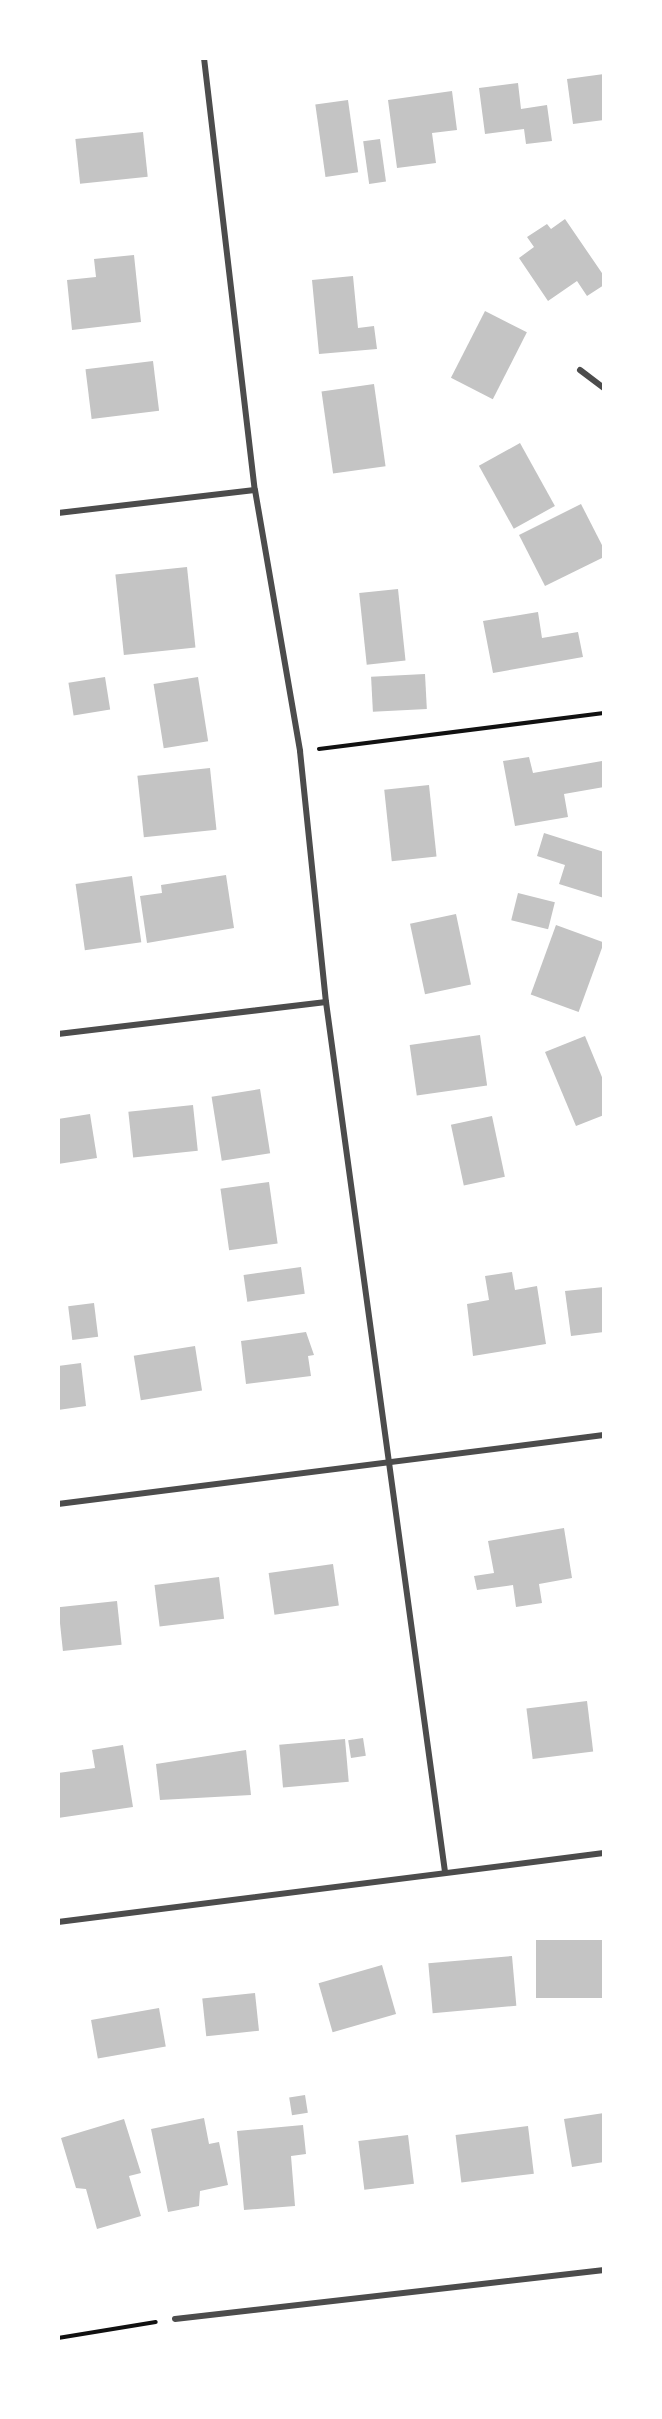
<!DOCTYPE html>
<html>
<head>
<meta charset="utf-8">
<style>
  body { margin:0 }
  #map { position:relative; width:662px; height:2419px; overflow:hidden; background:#fff; font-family:Roboto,sans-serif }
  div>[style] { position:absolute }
  .building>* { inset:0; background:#c4c4c4; transform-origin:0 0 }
  .path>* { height:4px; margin:-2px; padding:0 2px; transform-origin:2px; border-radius:2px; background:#111 }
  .minor>* { height:6px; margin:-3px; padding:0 3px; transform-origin:3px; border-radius:3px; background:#4c4c4c }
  span { translate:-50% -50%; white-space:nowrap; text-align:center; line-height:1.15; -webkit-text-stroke:6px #fff; paint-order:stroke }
  .frame { position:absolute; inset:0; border:60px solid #fff; pointer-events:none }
</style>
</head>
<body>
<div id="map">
  <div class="building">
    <i style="clip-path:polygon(604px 74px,604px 120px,573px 124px,567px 79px)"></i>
    <i style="clip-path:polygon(518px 83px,521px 109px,547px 105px,552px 141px,526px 144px,524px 129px,485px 134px,479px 88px)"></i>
    <i style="clip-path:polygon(452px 91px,457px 130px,432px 133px,436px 163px,397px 168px,388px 100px)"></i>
    <i style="left:348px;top:100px;width:73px;height:33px;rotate:82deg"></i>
    <i style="left:143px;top:132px;width:45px;height:68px;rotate:84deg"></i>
    <i style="left:380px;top:139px;width:43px;height:17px;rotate:82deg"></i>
    <i style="clip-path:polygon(565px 219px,604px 276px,604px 285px,587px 296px,577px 281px,548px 301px,519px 258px,534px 247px,527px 237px,547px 224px,551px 229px)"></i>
    <i style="clip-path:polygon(134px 255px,141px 322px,72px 330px,67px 280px,96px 277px,94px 259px)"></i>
    <i style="clip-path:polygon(353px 276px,358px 328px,374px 326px,377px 349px,319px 354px,312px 280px)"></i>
    <i style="left:485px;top:311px;width:47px;height:75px;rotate:27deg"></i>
    <i style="left:153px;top:361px;width:50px;height:68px;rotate:83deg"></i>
    <i style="left:374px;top:384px;width:83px;height:53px;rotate:82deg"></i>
    <i style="left:520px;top:443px;width:72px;height:47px;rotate:61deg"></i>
    <i style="clip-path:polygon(581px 504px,604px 549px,604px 557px,545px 586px,519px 535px)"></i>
    <i style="left:187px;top:567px;width:81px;height:72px;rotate:84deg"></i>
    <i style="left:398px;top:589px;width:72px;height:39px;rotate:84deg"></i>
    <i style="clip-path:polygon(538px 612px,542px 638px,578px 632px,583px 657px,493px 673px,483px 621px)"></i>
    <i style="left:425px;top:674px;width:35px;height:54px;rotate:87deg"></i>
    <i style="left:105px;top:677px;width:33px;height:37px;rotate:81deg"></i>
    <i style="left:198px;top:677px;width:65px;height:45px;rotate:81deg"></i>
    <i style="clip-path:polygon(529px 757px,533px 773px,602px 761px,604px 787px,564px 794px,568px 817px,515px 826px,503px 761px)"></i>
    <i style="left:210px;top:768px;width:62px;height:73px;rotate:84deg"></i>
    <i style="left:429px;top:785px;width:72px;height:45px;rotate:84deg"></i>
    <i style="clip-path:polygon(544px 833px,604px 852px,604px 898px,559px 884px,565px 865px,537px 856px)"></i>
    <i style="clip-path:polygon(226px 875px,234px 928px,147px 943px,140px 896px,162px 893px,161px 885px)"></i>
    <i style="left:132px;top:876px;width:67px;height:57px;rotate:82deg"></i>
    <i style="left:518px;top:893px;width:38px;height:28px;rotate:14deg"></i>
    <i style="left:456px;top:914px;width:72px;height:47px;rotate:78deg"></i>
    <i style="left:556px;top:925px;width:51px;height:74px;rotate:20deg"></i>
    <i style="left:480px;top:1035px;width:51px;height:71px;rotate:82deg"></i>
    <i style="clip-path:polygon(585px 1036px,604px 1082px,604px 1115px,576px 1126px,545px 1052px)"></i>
    <i style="left:260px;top:1089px;width:65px;height:49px;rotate:81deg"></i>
    <i style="left:193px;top:1105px;width:46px;height:65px;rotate:84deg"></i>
    <i style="clip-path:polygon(90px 1114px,97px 1158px,58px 1164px,58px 1119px)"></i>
    <i style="left:492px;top:1116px;width:62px;height:42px;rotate:78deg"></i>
    <i style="left:269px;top:1182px;width:62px;height:49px;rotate:82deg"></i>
    <i style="left:301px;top:1267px;width:27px;height:58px;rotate:82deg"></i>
    <i style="clip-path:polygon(512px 1272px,515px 1290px,537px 1286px,546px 1344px,473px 1356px,467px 1304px,489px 1300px,485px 1276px)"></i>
    <i style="clip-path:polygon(604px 1287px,604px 1332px,571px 1336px,565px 1291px)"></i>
    <i style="left:94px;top:1303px;width:34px;height:26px;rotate:83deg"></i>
    <i style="clip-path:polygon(306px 1332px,314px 1355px,308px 1356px,311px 1376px,246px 1384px,241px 1341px)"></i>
    <i style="left:195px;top:1346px;width:45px;height:62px;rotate:81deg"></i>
    <i style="clip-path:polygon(81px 1363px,86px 1406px,58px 1410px,58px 1366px)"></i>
    <i style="clip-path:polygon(564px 1528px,572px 1578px,539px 1584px,542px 1603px,516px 1607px,513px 1585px,477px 1590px,474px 1576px,494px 1573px,488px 1541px)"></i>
    <i style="left:333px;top:1564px;width:42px;height:65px;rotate:82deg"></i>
    <i style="left:219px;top:1577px;width:42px;height:65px;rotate:83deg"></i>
    <i style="left:117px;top:1601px;width:44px;height:59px;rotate:84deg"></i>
    <i style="left:587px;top:1701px;width:51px;height:61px;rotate:83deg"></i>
    <i style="left:363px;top:1738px;width:18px;height:15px;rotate:81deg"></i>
    <i style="left:345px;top:1739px;width:43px;height:66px;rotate:85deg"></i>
    <i style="clip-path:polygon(123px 1745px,133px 1807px,58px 1818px,58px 1773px,95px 1768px,92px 1750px)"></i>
    <i style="clip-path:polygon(246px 1750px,251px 1795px,160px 1800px,156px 1764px)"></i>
    <i style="left:604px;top:1940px;width:58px;height:68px;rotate:90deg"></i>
    <i style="left:512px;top:1956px;width:50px;height:84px;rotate:85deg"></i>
    <i style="left:382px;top:1965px;width:51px;height:66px;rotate:74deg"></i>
    <i style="left:255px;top:1993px;width:38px;height:53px;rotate:84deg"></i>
    <i style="left:159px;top:2008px;width:39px;height:69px;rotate:80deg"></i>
    <i style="left:305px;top:2095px;width:18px;height:16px;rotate:81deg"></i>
    <i style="clip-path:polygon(604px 2113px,604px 2162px,572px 2167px,564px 2119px)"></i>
    <i style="clip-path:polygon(204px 2118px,209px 2144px,219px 2142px,228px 2185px,200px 2191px,199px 2206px,168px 2212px,151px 2129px)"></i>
    <i style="clip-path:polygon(124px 2119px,141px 2173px,129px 2176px,141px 2216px,97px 2229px,86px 2189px,76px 2188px,61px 2138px)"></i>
    <i style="clip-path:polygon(303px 2125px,306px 2154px,291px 2156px,295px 2206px,244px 2210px,237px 2131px)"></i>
    <i style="left:528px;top:2126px;width:48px;height:73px;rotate:83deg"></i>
    <i style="left:408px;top:2135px;width:49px;height:50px;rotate:83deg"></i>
  </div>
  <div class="path">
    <i style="left:319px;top:749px;width:287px;rotate:-7.2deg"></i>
    <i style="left:58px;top:2338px;width:99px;rotate:-9.3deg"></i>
  </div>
  <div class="minor">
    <i style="left:204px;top:58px;width:435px;rotate:83.3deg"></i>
    <i style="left:255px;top:490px;width:265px;rotate:80.2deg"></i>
    <i style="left:300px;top:751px;width:252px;rotate:84.1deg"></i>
    <i style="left:326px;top:1002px;width:878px;rotate:82.21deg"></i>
    <i style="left:580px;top:370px;width:30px;rotate:37deg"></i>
    <i style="left:58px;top:513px;width:198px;rotate:-6.7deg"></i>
    <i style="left:58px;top:1034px;width:270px;rotate:-6.8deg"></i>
    <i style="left:58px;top:1504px;width:550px;rotate:-7.2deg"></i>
    <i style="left:58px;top:1922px;width:550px;rotate:-7.2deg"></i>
    <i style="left:175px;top:2319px;width:432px;rotate:-6.5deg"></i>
  </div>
  <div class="frame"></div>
</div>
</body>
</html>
